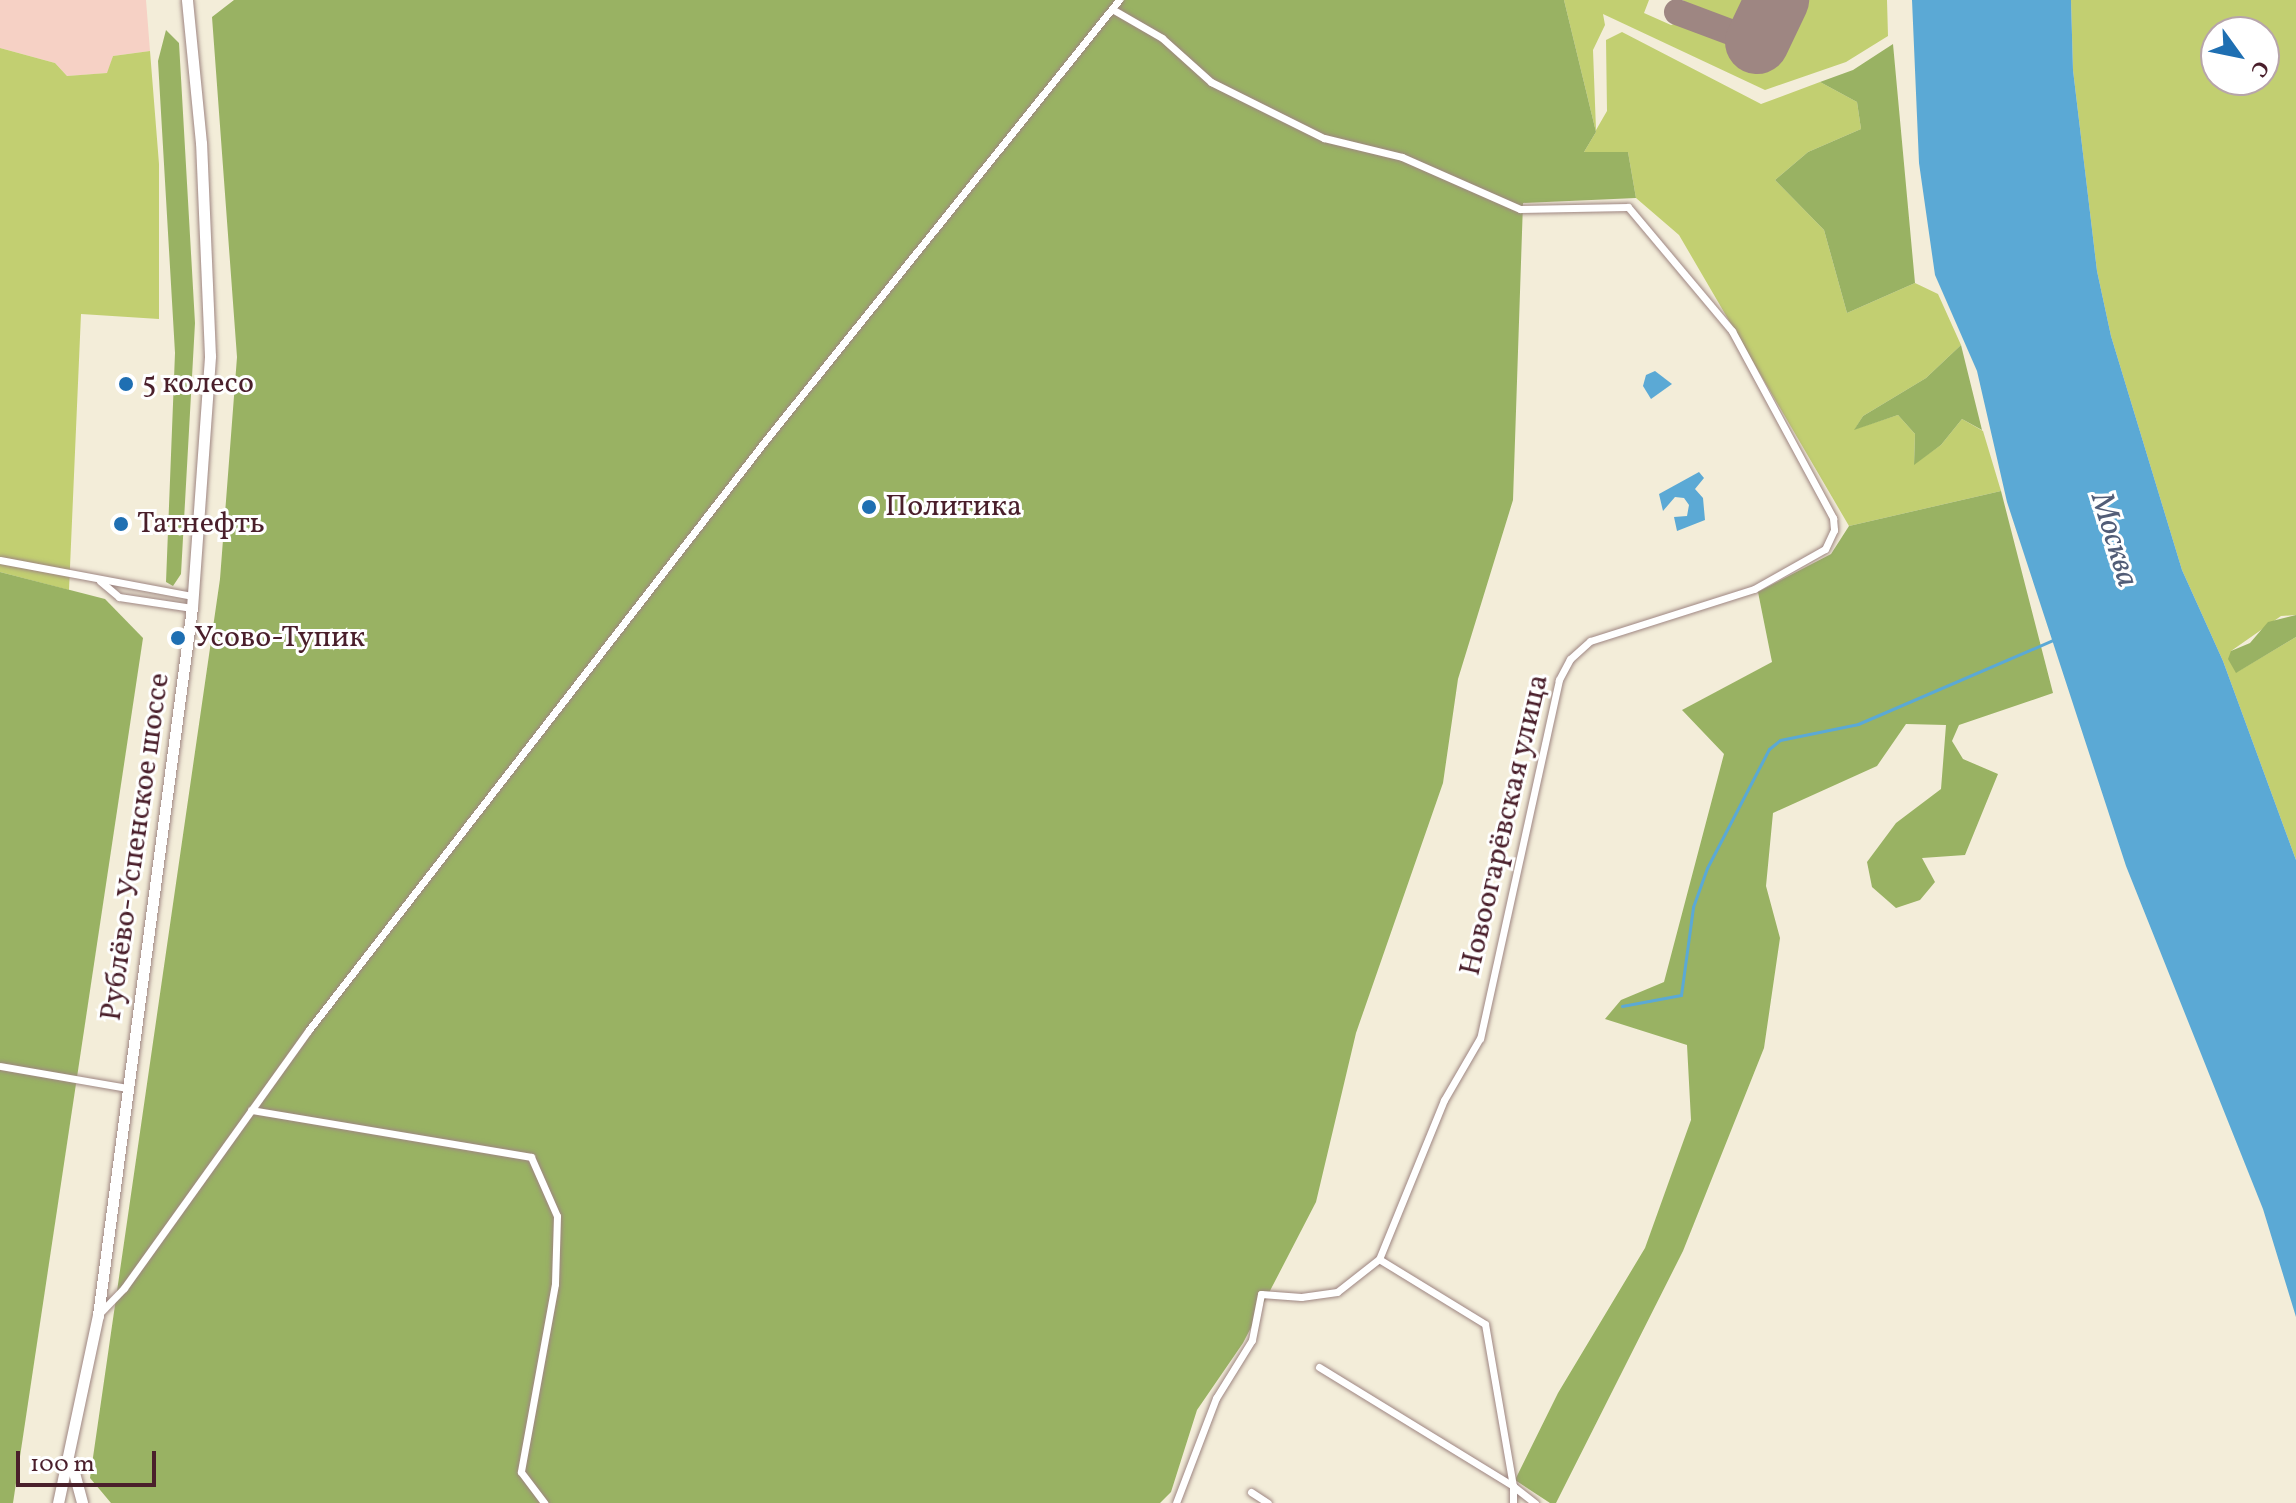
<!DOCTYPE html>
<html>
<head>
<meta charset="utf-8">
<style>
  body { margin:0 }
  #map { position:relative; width:2296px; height:1503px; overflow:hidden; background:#f3edd9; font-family:Vollkorn,serif }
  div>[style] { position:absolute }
  .built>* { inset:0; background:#f6d1c5 }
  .green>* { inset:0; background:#c2cf71 }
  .forest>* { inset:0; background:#99b263 }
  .water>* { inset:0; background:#5ba9d5 }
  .stream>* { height:3px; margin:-1.5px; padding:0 1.5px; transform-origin:1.5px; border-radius:1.5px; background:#5ba9d5 }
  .taxiway>* { height:26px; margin:-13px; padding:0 13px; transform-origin:13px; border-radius:13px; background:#9e8682 }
  .runway>* { height:64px; margin:-32px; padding:0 32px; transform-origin:32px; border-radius:32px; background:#9e8682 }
  .roads { filter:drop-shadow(0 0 2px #9e8682) drop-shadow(0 0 2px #9e8682) }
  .street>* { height:7px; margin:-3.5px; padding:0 3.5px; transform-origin:3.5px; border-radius:3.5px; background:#fff }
  .secondary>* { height:11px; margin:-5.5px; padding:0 5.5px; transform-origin:5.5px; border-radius:5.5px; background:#fff }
  .dots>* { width:22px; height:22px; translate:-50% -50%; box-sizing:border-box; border:4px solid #fff; border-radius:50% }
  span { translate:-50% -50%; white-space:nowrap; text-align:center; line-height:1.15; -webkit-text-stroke:6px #fff; paint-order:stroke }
  .poi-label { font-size:30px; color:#4a1f2b }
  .left { translate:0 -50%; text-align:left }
  .street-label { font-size:30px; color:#4a1f2b }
  .water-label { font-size:32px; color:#525d77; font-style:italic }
  .north { position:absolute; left:2200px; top:16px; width:80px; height:80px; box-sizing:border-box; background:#fff; border:2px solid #b7a5aa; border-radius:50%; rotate:123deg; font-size:22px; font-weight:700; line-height:32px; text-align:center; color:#4a1f2b }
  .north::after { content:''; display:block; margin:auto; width:28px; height:36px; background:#1f6fb2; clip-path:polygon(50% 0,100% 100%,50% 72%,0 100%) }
  .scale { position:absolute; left:16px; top:1451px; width:140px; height:36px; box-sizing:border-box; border:4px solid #4a1f2b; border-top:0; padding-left:10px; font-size:24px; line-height:28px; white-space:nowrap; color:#4a1f2b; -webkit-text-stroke:6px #fff; paint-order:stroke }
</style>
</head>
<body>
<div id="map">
  <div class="built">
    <i style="clip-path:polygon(0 0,146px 0,150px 51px,113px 56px,108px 73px,67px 76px,55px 63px,0 48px)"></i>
  </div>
  <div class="green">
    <i style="clip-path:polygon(1564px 0,1649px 0,1644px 13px,1671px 25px,1683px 21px,1773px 58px,1801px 0,1887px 0,1888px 36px,1846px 62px,1765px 90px,1603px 14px,1605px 25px,1593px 50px,1596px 130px,1607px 111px,1606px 40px,1622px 32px,1761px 104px,1820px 82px,1857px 102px,1861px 129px,1808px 152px,1775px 180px,1824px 230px,1847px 313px,1915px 283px,1938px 294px,1961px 345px,1926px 378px,1863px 416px,1855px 429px,1898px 415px,1915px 434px,1914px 464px,1941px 445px,1962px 419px,1983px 431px,2001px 491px,1849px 526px,1679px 235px,1636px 198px,1628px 152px,1584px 152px,1596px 132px)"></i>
    <i style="clip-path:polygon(1683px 0,1751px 0,1743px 16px,1728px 24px,1688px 10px)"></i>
    <i style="clip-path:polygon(evenodd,2071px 0,2296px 0,2296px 615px,2281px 616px,2231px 651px,2237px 672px,2296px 637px,2296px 860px,2223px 661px,2182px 570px,2111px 336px,2097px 271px,2073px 70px,2071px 0,2216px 32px,2264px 32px,2264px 80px,2216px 80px,2216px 32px)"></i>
    <i style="clip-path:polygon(0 48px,55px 63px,67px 76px,107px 73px,113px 56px,150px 51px,159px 164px,159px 319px,81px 314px,69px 590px,0 572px)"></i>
  </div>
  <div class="forest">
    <i style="clip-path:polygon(234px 0,1564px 0,1596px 132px,1584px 152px,1628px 152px,1636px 198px,1523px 203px,1513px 500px,1458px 679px,1443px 783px,1356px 1033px,1316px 1202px,1243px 1343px,1197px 1410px,1171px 1492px,1160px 1503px,111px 1503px,90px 1478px,220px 579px,237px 357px,212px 17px)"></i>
    <i style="clip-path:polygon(166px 30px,179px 43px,195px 323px,181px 574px,173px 586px,166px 582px,175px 353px,158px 61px)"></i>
    <i style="clip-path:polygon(1893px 44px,1915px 283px,1847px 313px,1824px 230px,1775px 180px,1808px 152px,1861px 129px,1857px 102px,1820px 82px,1853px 70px)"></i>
    <i style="clip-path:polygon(1961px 345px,1982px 430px,1962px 419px,1941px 445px,1914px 465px,1915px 434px,1898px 415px,1854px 430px,1863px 416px,1926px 378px)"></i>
    <i style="clip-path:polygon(2001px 491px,2053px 693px,1959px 725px,1952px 741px,1963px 759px,1998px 774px,1965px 855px,1922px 858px,1935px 882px,1920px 900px,1896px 908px,1872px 887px,1867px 862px,1896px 823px,1941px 789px,1946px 725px,1906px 724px,1877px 766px,1773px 813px,1766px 886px,1780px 938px,1764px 1048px,1683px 1251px,1556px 1503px,1550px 1503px,1515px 1480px,1558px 1393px,1645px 1248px,1691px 1120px,1687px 1045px,1605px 1019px,1621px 1000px,1664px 982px,1724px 754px,1682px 710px,1772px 662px,1758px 592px,1831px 554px,1849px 526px)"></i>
    <i style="clip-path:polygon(0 572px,105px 599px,143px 638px,13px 1503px,0 1503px)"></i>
    <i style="clip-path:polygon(2296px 615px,2296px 637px,2236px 673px,2228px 659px,2231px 651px,2250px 643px,2268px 622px)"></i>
  </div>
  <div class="water">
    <i style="clip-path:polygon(1912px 0,2071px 0,2073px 70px,2097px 271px,2111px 336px,2182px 570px,2223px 661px,2296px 860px,2296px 1317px,2263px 1209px,2126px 866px,2007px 502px,1977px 371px,1935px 275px,1919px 163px)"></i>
    <i style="clip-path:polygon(1655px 371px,1672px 384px,1651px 399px,1643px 386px,1646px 375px)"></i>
    <i style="clip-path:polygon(1699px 472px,1704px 478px,1695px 489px,1703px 498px,1705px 520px,1677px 531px,1674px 517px,1687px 516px,1689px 505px,1684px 498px,1675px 497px,1663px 511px,1659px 494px)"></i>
  </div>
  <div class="stream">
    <i style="left:1622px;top:1006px;width:60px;rotate:-10.6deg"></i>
    <i style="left:1681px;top:995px;width:89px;rotate:-82.2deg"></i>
    <i style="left:1693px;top:907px;width:41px;rotate:-70.3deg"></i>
    <i style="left:1707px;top:868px;width:134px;rotate:-62.5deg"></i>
    <i style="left:1769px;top:749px;width:14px;rotate:-39deg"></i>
    <i style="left:1780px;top:740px;width:80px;rotate:-11.6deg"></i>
    <i style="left:1858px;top:724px;width:215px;rotate:-23.3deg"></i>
  </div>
  <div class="taxiway">
    <i style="left:1677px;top:12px;width:85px;rotate:20.6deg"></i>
  </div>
  <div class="runway">
    <i style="left:1757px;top:42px;width:47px;rotate:-64.5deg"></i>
  </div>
  <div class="roads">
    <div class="street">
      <i style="left:1112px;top:9px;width:58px;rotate:30.1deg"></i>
      <i style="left:1162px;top:38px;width:66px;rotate:41.9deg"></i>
      <i style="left:1211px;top:82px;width:126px;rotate:26.4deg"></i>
      <i style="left:1324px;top:138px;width:80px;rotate:13.7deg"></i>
      <i style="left:1402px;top:157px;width:129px;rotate:23.8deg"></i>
      <i style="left:1520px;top:209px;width:108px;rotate:-1.1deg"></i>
      <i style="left:1628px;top:207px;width:162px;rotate:50deg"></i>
      <i style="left:1732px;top:331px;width:213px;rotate:61.6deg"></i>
      <i style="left:1833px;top:518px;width:12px;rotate:85deg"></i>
      <i style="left:1834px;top:530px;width:21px;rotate:115deg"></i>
      <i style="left:1825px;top:549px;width:81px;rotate:150.6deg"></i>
      <i style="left:1754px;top:589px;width:172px;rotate:162.4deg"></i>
      <i style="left:1590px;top:641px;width:27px;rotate:138deg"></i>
      <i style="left:1570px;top:659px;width:24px;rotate:118deg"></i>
      <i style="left:1559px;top:680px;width:367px;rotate:102.4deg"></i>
      <i style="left:1480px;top:1038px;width:72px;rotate:120.1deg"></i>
      <i style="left:1444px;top:1100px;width:172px;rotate:112.2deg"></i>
      <i style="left:1379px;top:1259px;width:53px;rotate:141.8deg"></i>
      <i style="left:1337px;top:1292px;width:36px;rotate:172deg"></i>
      <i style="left:1301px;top:1297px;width:40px;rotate:-175.7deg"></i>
      <i style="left:1261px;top:1294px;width:47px;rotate:101.1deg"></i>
      <i style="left:1252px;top:1340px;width:68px;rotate:121.8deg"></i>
      <i style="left:1216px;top:1398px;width:112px;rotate:110.9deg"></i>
      <i style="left:0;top:560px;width:195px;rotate:10.6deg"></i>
      <i style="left:100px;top:581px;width:25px;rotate:40deg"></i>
      <i style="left:119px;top:597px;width:74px;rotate:8.6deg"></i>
      <i style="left:0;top:1066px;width:130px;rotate:9.8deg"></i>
      <i style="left:251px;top:1110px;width:284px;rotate:9.5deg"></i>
      <i style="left:531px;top:1157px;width:64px;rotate:66.2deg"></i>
      <i style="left:557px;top:1216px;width:68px;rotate:91.7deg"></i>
      <i style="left:555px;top:1284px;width:191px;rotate:100.3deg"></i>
      <i style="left:521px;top:1472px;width:39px;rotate:53deg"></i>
      <i style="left:98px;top:1315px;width:37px;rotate:-46deg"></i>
      <i style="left:124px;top:1288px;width:316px;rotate:-54.4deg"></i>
      <i style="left:308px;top:1031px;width:746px;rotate:-52.24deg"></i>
      <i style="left:765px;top:441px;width:566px;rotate:-51.25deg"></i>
      <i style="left:1319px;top:1367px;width:228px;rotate:31.5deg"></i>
      <i style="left:1513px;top:1486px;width:164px;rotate:-99.8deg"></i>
      <i style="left:1485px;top:1324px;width:124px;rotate:-148.5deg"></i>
      <i style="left:1513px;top:1486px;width:28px;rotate:38deg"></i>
      <i style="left:1513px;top:1486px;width:17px;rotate:90deg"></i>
      <i style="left:1251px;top:1492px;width:20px;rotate:33deg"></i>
    </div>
    <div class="secondary">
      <i style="left:72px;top:1465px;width:39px;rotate:75deg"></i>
      <i style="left:58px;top:1503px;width:192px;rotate:-78deg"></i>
      <i style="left:98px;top:1315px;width:713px;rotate:-82.43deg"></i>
      <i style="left:192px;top:608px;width:253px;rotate:-85.9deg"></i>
      <i style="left:210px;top:356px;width:213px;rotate:-92.4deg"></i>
      <i style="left:201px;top:143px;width:144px;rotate:-95.6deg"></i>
    </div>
  </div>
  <div class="dots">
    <i style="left:126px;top:384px;background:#1f6fb2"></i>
    <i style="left:869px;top:507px;background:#1f6fb2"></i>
    <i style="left:121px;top:524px;background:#1f6fb2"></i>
    <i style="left:178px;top:638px;background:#1f6fb2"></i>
  </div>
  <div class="poi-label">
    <span class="left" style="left:142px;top:384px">5 колесо</span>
    <span class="left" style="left:885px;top:507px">Политика</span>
    <span class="left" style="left:137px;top:524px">Татнефть</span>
    <span class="left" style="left:194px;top:638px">Усово-Тупик</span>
  </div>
  <div class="street-label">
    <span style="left:1505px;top:825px;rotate:-77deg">Новоогарёвская улица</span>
    <span style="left:136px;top:847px;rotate:-82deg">Рублёво-Успенское шоссе</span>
  </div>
  <div class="water-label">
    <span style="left:2113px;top:540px;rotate:73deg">Москва</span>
  </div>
  <div class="north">С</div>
  <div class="scale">100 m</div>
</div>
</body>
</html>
